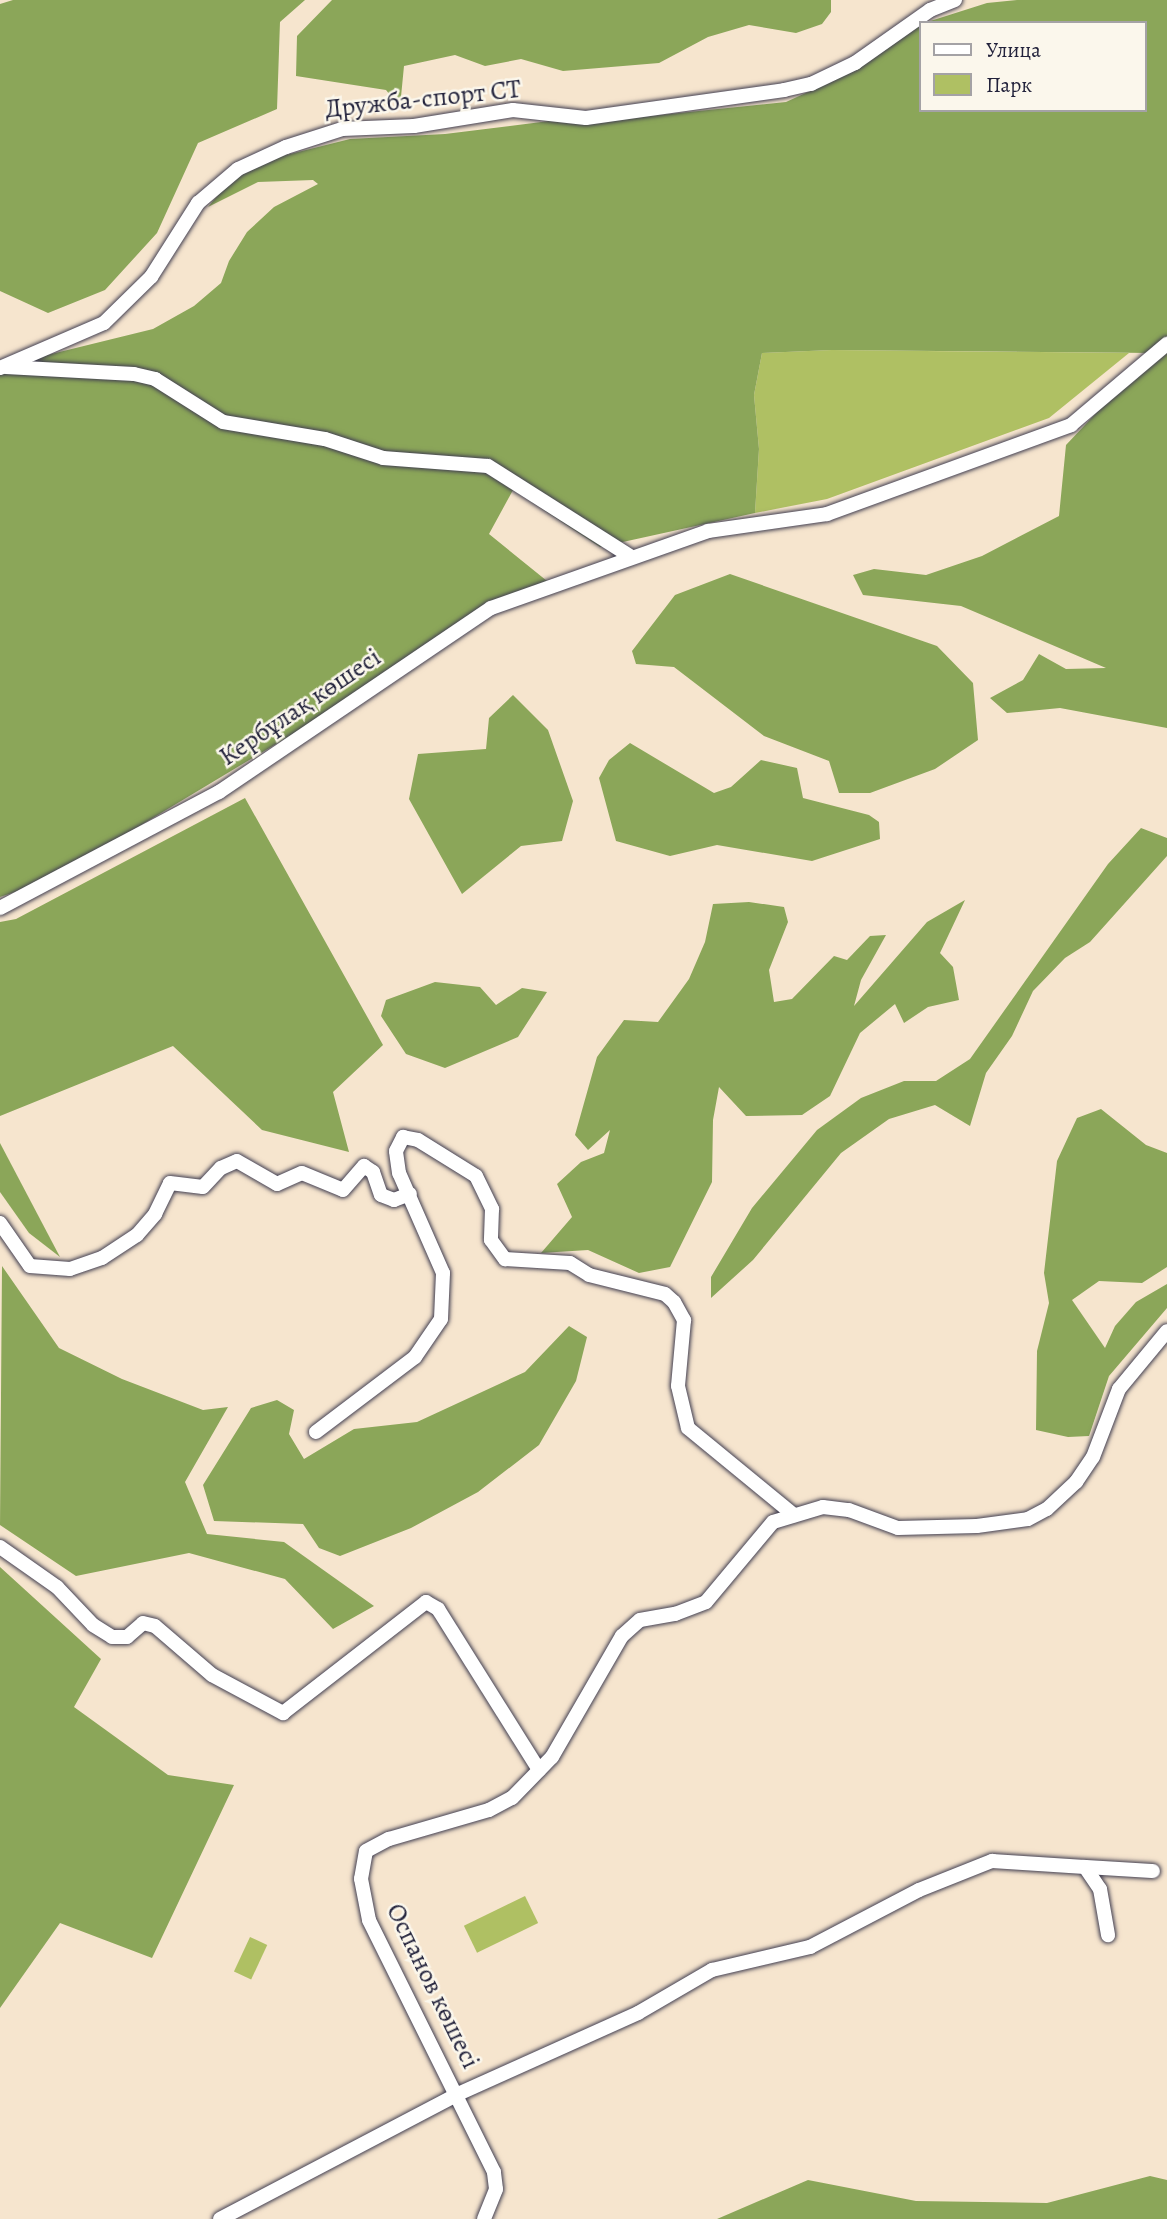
<!DOCTYPE html>
<html>
<head>
<meta charset="utf-8">
<style>
  body { margin:0 }
  #map { position:relative; width:1167px; height:2219px; overflow:hidden; background:#f6e5ce; font-family:Alegreya,serif }
  div>[style] { position:absolute }
  .green>* { inset:0; background:#afc063; transform-origin:0 0 }
  .forest>* { inset:0; background:#8ba659 }
  .roads { filter:drop-shadow(0 0 2px #423f51) drop-shadow(0 0 2px #423f51) }
  .minor>* { height:14px; margin:-7px; padding:0 7px; transform-origin:7px; border-radius:7px; background:#fff }
  span { translate:-50% -50%; white-space:nowrap; text-align:center; line-height:1.15; -webkit-text-stroke:5px #fbf7ec; paint-order:stroke }
  .street-label { font-size:26px; color:#22223b }
  .legend { position:absolute; left:919px; top:21px; width:228px; height:91px; box-sizing:border-box; background:#fbf7ec; border:2px solid #a4a2a5; margin:0; padding:9px 12px; list-style:none; font-size:21px; color:#22223b }
  .legend li { display:flex; align-items:center; gap:14px; height:35px }
  .legend b { width:35px; border:2px solid #a4a2a5 }
</style>
</head>
<body>
<div id="map">
  <div class="green">
    <i style="clip-path:polygon(832px 350px,1129px 353px,1049px 418px,827px 499px,755px 513px,759px 449px,754px 395px,762px 353px)"></i>
    <i style="left:525px;top:1896px;width:30px;height:68px;rotate:64deg"></i>
    <i style="left:250px;top:1937px;width:19px;height:38px;rotate:25deg"></i>
  </div>
  <div class="forest">
    <i style="clip-path:polygon(13px 0,305px 0,280px 22px,277px 109px,198px 143px,157px 233px,105px 290px,48px 313px,0 291px,0 4px)"></i>
    <i style="clip-path:polygon(332px 0,831px 0,831px 12px,822px 24px,796px 33px,749px 25px,708px 37px,659px 63px,563px 71px,521px 59px,485px 66px,455px 55px,404px 66px,400px 107px,386px 90px,296px 76px,297px 36px)"></i>
    <i style="clip-path:polygon(1017px 0,1167px 0,1167px 728px,1060px 708px,1007px 713px,990px 698px,1023px 680px,1039px 654px,1066px 669px,1106px 668px,961px 606px,863px 595px,853px 575px,874px 569px,926px 575px,982px 556px,1059px 516px,1066px 445px,1153px 353px,832px 350px,762px 353px,754px 395px,759px 449px,755px 513px,600px 547px,513px 490px,489px 534px,547px 581px,48px 881px,0 897px,0 374px,35px 358px,153px 329px,194px 306px,221px 283px,229px 261px,247px 232px,274px 207px,318px 184px,313px 180px,258px 182px,208px 207px,228px 183px,262px 161px,350px 139px,445px 134px,557px 120px,621px 119px,786px 102px,856px 70px,920px 26px,920px 110px,1144px 110px,1144px 23px,924px 23px,987px 3px)"></i>
    <i style="clip-path:polygon(730px 574px,937px 646px,973px 683px,978px 740px,935px 769px,870px 793px,839px 793px,829px 761px,764px 736px,674px 667px,636px 664px,632px 651px,675px 595px)"></i>
    <i style="clip-path:polygon(513px 695px,548px 730px,573px 801px,562px 841px,521px 846px,462px 894px,409px 799px,418px 754px,486px 749px,489px 718px)"></i>
    <i style="clip-path:polygon(630px 743px,714px 793px,731px 787px,761px 760px,797px 768px,803px 798px,869px 815px,879px 822px,880px 839px,812px 861px,717px 845px,670px 856px,616px 841px,599px 778px,609px 760px)"></i>
    <i style="clip-path:polygon(245px 798px,383px 1045px,333px 1092px,349px 1152px,262px 1130px,173px 1046px,0 1116px,0 922px,16px 919px)"></i>
    <i style="clip-path:polygon(1141px 828px,1167px 838px,1167px 856px,1090px 942px,1065px 958px,1033px 991px,1012px 1036px,986px 1073px,970px 1126px,935px 1105px,889px 1119px,841px 1153px,753px 1260px,711px 1298px,711px 1277px,752px 1208px,817px 1130px,861px 1098px,904px 1081px,936px 1081px,970px 1059px,1108px 864px)"></i>
    <i style="clip-path:polygon(965px 900px,940px 953px,953px 967px,959px 1000px,928px 1007px,904px 1023px,895px 1004px,860px 1033px,830px 1096px,802px 1115px,746px 1116px,719px 1087px,713px 1120px,712px 1182px,670px 1267px,639px 1273px,588px 1250px,541px 1253px,572px 1217px,557px 1184px,581px 1162px,604px 1153px,610px 1130px,588px 1150px,575px 1135px,597px 1057px,624px 1020px,658px 1022px,689px 979px,705px 942px,713px 904px,749px 902px,784px 907px,788px 922px,769px 970px,774px 1002px,792px 999px,834px 956px,847px 960px,870px 936px,886px 935px,861px 980px,854px 1006px,927px 922px)"></i>
    <i style="clip-path:polygon(435px 982px,480px 987px,496px 1005px,522px 988px,547px 992px,518px 1037px,445px 1068px,406px 1054px,381px 1016px,386px 1000px)"></i>
    <i style="clip-path:polygon(1101px 1109px,1146px 1145px,1167px 1153px,1167px 1267px,1142px 1283px,1099px 1281px,1072px 1300px,1105px 1348px,1115px 1326px,1136px 1302px,1167px 1284px,1167px 1308px,1109px 1376px,1089px 1436px,1068px 1437px,1036px 1430px,1037px 1351px,1049px 1303px,1044px 1273px,1057px 1161px,1077px 1118px)"></i>
    <i style="clip-path:polygon(0 1143px,60px 1257px,29px 1233px,0 1192px)"></i>
    <i style="clip-path:polygon(2px 1266px,59px 1348px,122px 1379px,203px 1410px,228px 1407px,185px 1482px,207px 1534px,284px 1542px,374px 1606px,333px 1629px,285px 1579px,189px 1553px,76px 1576px,0 1525px)"></i>
    <i style="clip-path:polygon(569px 1326px,587px 1337px,576px 1381px,539px 1445px,478px 1492px,411px 1528px,340px 1556px,319px 1548px,303px 1524px,214px 1521px,203px 1485px,251px 1408px,277px 1400px,294px 1410px,289px 1434px,304px 1459px,354px 1429px,417px 1422px,525px 1372px)"></i>
    <i style="clip-path:polygon(0 1567px,101px 1659px,74px 1707px,168px 1775px,234px 1785px,152px 1958px,60px 1923px,0 2008px)"></i>
    <i style="clip-path:polygon(1150px 2176px,1167px 2180px,1167px 2219px,717px 2219px,808px 2180px,916px 2201px,1047px 2203px)"></i>
  </div>
  <div class="roads">
    <div class="minor">
      <i style="left:6px;top:367px;width:128px;rotate:3.1deg"></i>
      <i style="left:134px;top:374px;width:22px;rotate:13deg"></i>
      <i style="left:155px;top:379px;width:80px;rotate:32.3deg"></i>
      <i style="left:223px;top:422px;width:103px;rotate:9.5deg"></i>
      <i style="left:325px;top:439px;width:61px;rotate:18.1deg"></i>
      <i style="left:383px;top:458px;width:105px;rotate:4.4deg"></i>
      <i style="left:488px;top:466px;width:168px;rotate:32.4deg"></i>
      <i style="left:0;top:368px;width:113px;rotate:-23.4deg"></i>
      <i style="left:104px;top:323px;width:66px;rotate:-44.4deg"></i>
      <i style="left:151px;top:277px;width:88px;rotate:-57.6deg"></i>
      <i style="left:198px;top:203px;width:52px;rotate:-40.4deg"></i>
      <i style="left:238px;top:169px;width:53px;rotate:-24.6deg"></i>
      <i style="left:286px;top:147px;width:59px;rotate:-17.8deg"></i>
      <i style="left:342px;top:129px;width:72px;rotate:-2.4deg"></i>
      <i style="left:414px;top:126px;width:100px;rotate:-9.2deg"></i>
      <i style="left:513px;top:110px;width:73px;rotate:6.3deg"></i>
      <i style="left:586px;top:118px;width:200px;rotate:-8deg"></i>
      <i style="left:784px;top:90px;width:28px;rotate:-13deg"></i>
      <i style="left:811px;top:84px;width:49px;rotate:-25.5deg"></i>
      <i style="left:855px;top:63px;width:92px;rotate:-35.2deg"></i>
      <i style="left:930px;top:10px;width:27px;rotate:-22deg"></i>
      <i style="left:0;top:908px;width:248px;rotate:-27.9deg"></i>
      <i style="left:219px;top:792px;width:328px;rotate:-34.1deg"></i>
      <i style="left:491px;top:608px;width:230px;rotate:-19.5deg"></i>
      <i style="left:708px;top:531px;width:120px;rotate:-8.1deg"></i>
      <i style="left:827px;top:514px;width:260px;rotate:-20deg"></i>
      <i style="left:1071px;top:425px;width:126px;rotate:-40.2deg"></i>
      <i style="left:0;top:1223px;width:52px;rotate:55.1deg"></i>
      <i style="left:30px;top:1266px;width:40px;rotate:4.3deg"></i>
      <i style="left:70px;top:1269px;width:34px;rotate:-19deg"></i>
      <i style="left:102px;top:1258px;width:42px;rotate:-33.3deg"></i>
      <i style="left:137px;top:1235px;width:28px;rotate:-49deg"></i>
      <i style="left:155px;top:1214px;width:34px;rotate:-64deg"></i>
      <i style="left:170px;top:1183px;width:33px;rotate:7deg"></i>
      <i style="left:203px;top:1187px;width:26px;rotate:-47deg"></i>
      <i style="left:221px;top:1168px;width:17px;rotate:-24deg"></i>
      <i style="left:237px;top:1161px;width:46px;rotate:29.9deg"></i>
      <i style="left:277px;top:1184px;width:27px;rotate:-24deg"></i>
      <i style="left:302px;top:1173px;width:44px;rotate:22.5deg"></i>
      <i style="left:343px;top:1190px;width:32px;rotate:-49deg"></i>
      <i style="left:364px;top:1166px;width:11px;rotate:34deg"></i>
      <i style="left:373px;top:1172px;width:24px;rotate:71deg"></i>
      <i style="left:381px;top:1195px;width:14px;rotate:21deg"></i>
      <i style="left:394px;top:1200px;width:17px;rotate:-21deg"></i>
      <i style="left:316px;top:1432px;width:124px;rotate:-37.1deg"></i>
      <i style="left:415px;top:1357px;width:46px;rotate:-55.6deg"></i>
      <i style="left:441px;top:1319px;width:46px;rotate:-87.5deg"></i>
      <i style="left:443px;top:1273px;width:109px;rotate:-113.7deg"></i>
      <i style="left:399px;top:1173px;width:22px;rotate:-98deg"></i>
      <i style="left:396px;top:1151px;width:16px;rotate:-63deg"></i>
      <i style="left:403px;top:1137px;width:15px;rotate:11deg"></i>
      <i style="left:418px;top:1140px;width:68px;rotate:31.8deg"></i>
      <i style="left:476px;top:1176px;width:37px;rotate:64deg"></i>
      <i style="left:492px;top:1209px;width:31px;rotate:92deg"></i>
      <i style="left:491px;top:1240px;width:24px;rotate:54deg"></i>
      <i style="left:505px;top:1259px;width:65px;rotate:3.5deg"></i>
      <i style="left:570px;top:1263px;width:22px;rotate:32deg"></i>
      <i style="left:589px;top:1275px;width:78px;rotate:14deg"></i>
      <i style="left:665px;top:1294px;width:12px;rotate:42deg"></i>
      <i style="left:674px;top:1302px;width:21px;rotate:61deg"></i>
      <i style="left:684px;top:1320px;width:66px;rotate:95.2deg"></i>
      <i style="left:678px;top:1386px;width:43px;rotate:76.6deg"></i>
      <i style="left:688px;top:1428px;width:137px;rotate:39.4deg"></i>
      <i style="left:0;top:1547px;width:70px;rotate:35.1deg"></i>
      <i style="left:57px;top:1587px;width:52px;rotate:46.5deg"></i>
      <i style="left:93px;top:1625px;width:22px;rotate:32deg"></i>
      <i style="left:112px;top:1637px;width:15px"></i>
      <i style="left:127px;top:1637px;width:21px;rotate:-41deg"></i>
      <i style="left:143px;top:1623px;width:12px;rotate:14deg"></i>
      <i style="left:155px;top:1626px;width:75px;rotate:40.7deg"></i>
      <i style="left:212px;top:1675px;width:81px;rotate:28.2deg"></i>
      <i style="left:283px;top:1713px;width:181px;rotate:-37.8deg"></i>
      <i style="left:426px;top:1602px;width:14px;rotate:30deg"></i>
      <i style="left:438px;top:1609px;width:190px;rotate:57.9deg"></i>
      <i style="left:1085px;top:1867px;width:68px;rotate:3.4deg"></i>
      <i style="left:220px;top:2219px;width:269px;rotate:-27.7deg"></i>
      <i style="left:458px;top:2094px;width:197px;rotate:-24.2deg"></i>
      <i style="left:638px;top:2013px;width:86px;rotate:-30.2deg"></i>
      <i style="left:712px;top:1970px;width:101px;rotate:-13.2deg"></i>
      <i style="left:810px;top:1947px;width:123px;rotate:-27.6deg"></i>
      <i style="left:919px;top:1890px;width:79px;rotate:-21.7deg"></i>
      <i style="left:992px;top:1861px;width:93px;rotate:3.7deg"></i>
      <i style="left:1085px;top:1867px;width:27px;rotate:56deg"></i>
      <i style="left:1100px;top:1889px;width:47px;rotate:80.1deg"></i>
      <i style="left:484px;top:2219px;width:32px;rotate:-68deg"></i>
      <i style="left:496px;top:2189px;width:17px;rotate:-97deg"></i>
      <i style="left:494px;top:2172px;width:281px;rotate:-116.4deg"></i>
      <i style="left:369px;top:1920px;width:42px;rotate:-101deg"></i>
      <i style="left:361px;top:1879px;width:28px;rotate:-80deg"></i>
      <i style="left:366px;top:1851px;width:26px;rotate:-28deg"></i>
      <i style="left:389px;top:1839px;width:104px;rotate:-16.2deg"></i>
      <i style="left:489px;top:1810px;width:26px;rotate:-28deg"></i>
      <i style="left:512px;top:1798px;width:57px;rotate:-45.7deg"></i>
      <i style="left:552px;top:1757px;width:140px;rotate:-60deg"></i>
      <i style="left:622px;top:1636px;width:24px;rotate:-42deg"></i>
      <i style="left:640px;top:1620px;width:36px;rotate:-10deg"></i>
      <i style="left:675px;top:1614px;width:33px;rotate:-21deg"></i>
      <i style="left:706px;top:1602px;width:104px;rotate:-50.1deg"></i>
      <i style="left:773px;top:1522px;width:52px;rotate:-16.7deg"></i>
      <i style="left:823px;top:1507px;width:26px;rotate:7deg"></i>
      <i style="left:849px;top:1510px;width:52px;rotate:20.2deg"></i>
      <i style="left:898px;top:1528px;width:79px;rotate:-1.5deg"></i>
      <i style="left:977px;top:1526px;width:51px;rotate:-7.8deg"></i>
      <i style="left:1028px;top:1519px;width:21px;rotate:-28deg"></i>
      <i style="left:1047px;top:1509px;width:40px;rotate:-43deg"></i>
      <i style="left:1076px;top:1482px;width:30px;rotate:-56deg"></i>
      <i style="left:1093px;top:1457px;width:73px;rotate:-69.1deg"></i>
      <i style="left:1119px;top:1389px;width:75px;rotate:-50.4deg"></i>
    </div>
  </div>
  <div class="street-label">
    <span style="left:423px;top:99px;rotate:-6deg">Дружба-спорт СТ</span>
    <span style="left:300px;top:707px;rotate:-34deg">Кербұлақ көшесі</span>
    <span style="left:433px;top:1986px;rotate:64deg">Оспанов көшесі</span>
  </div>
  <ul class="legend">
  <li><b style="height:9px;background:#fff"></b>Улица</li>
  <li><b style="height:19px;background:#afc063"></b>Парк</li>
  </ul>
</div>
</body>
</html>
